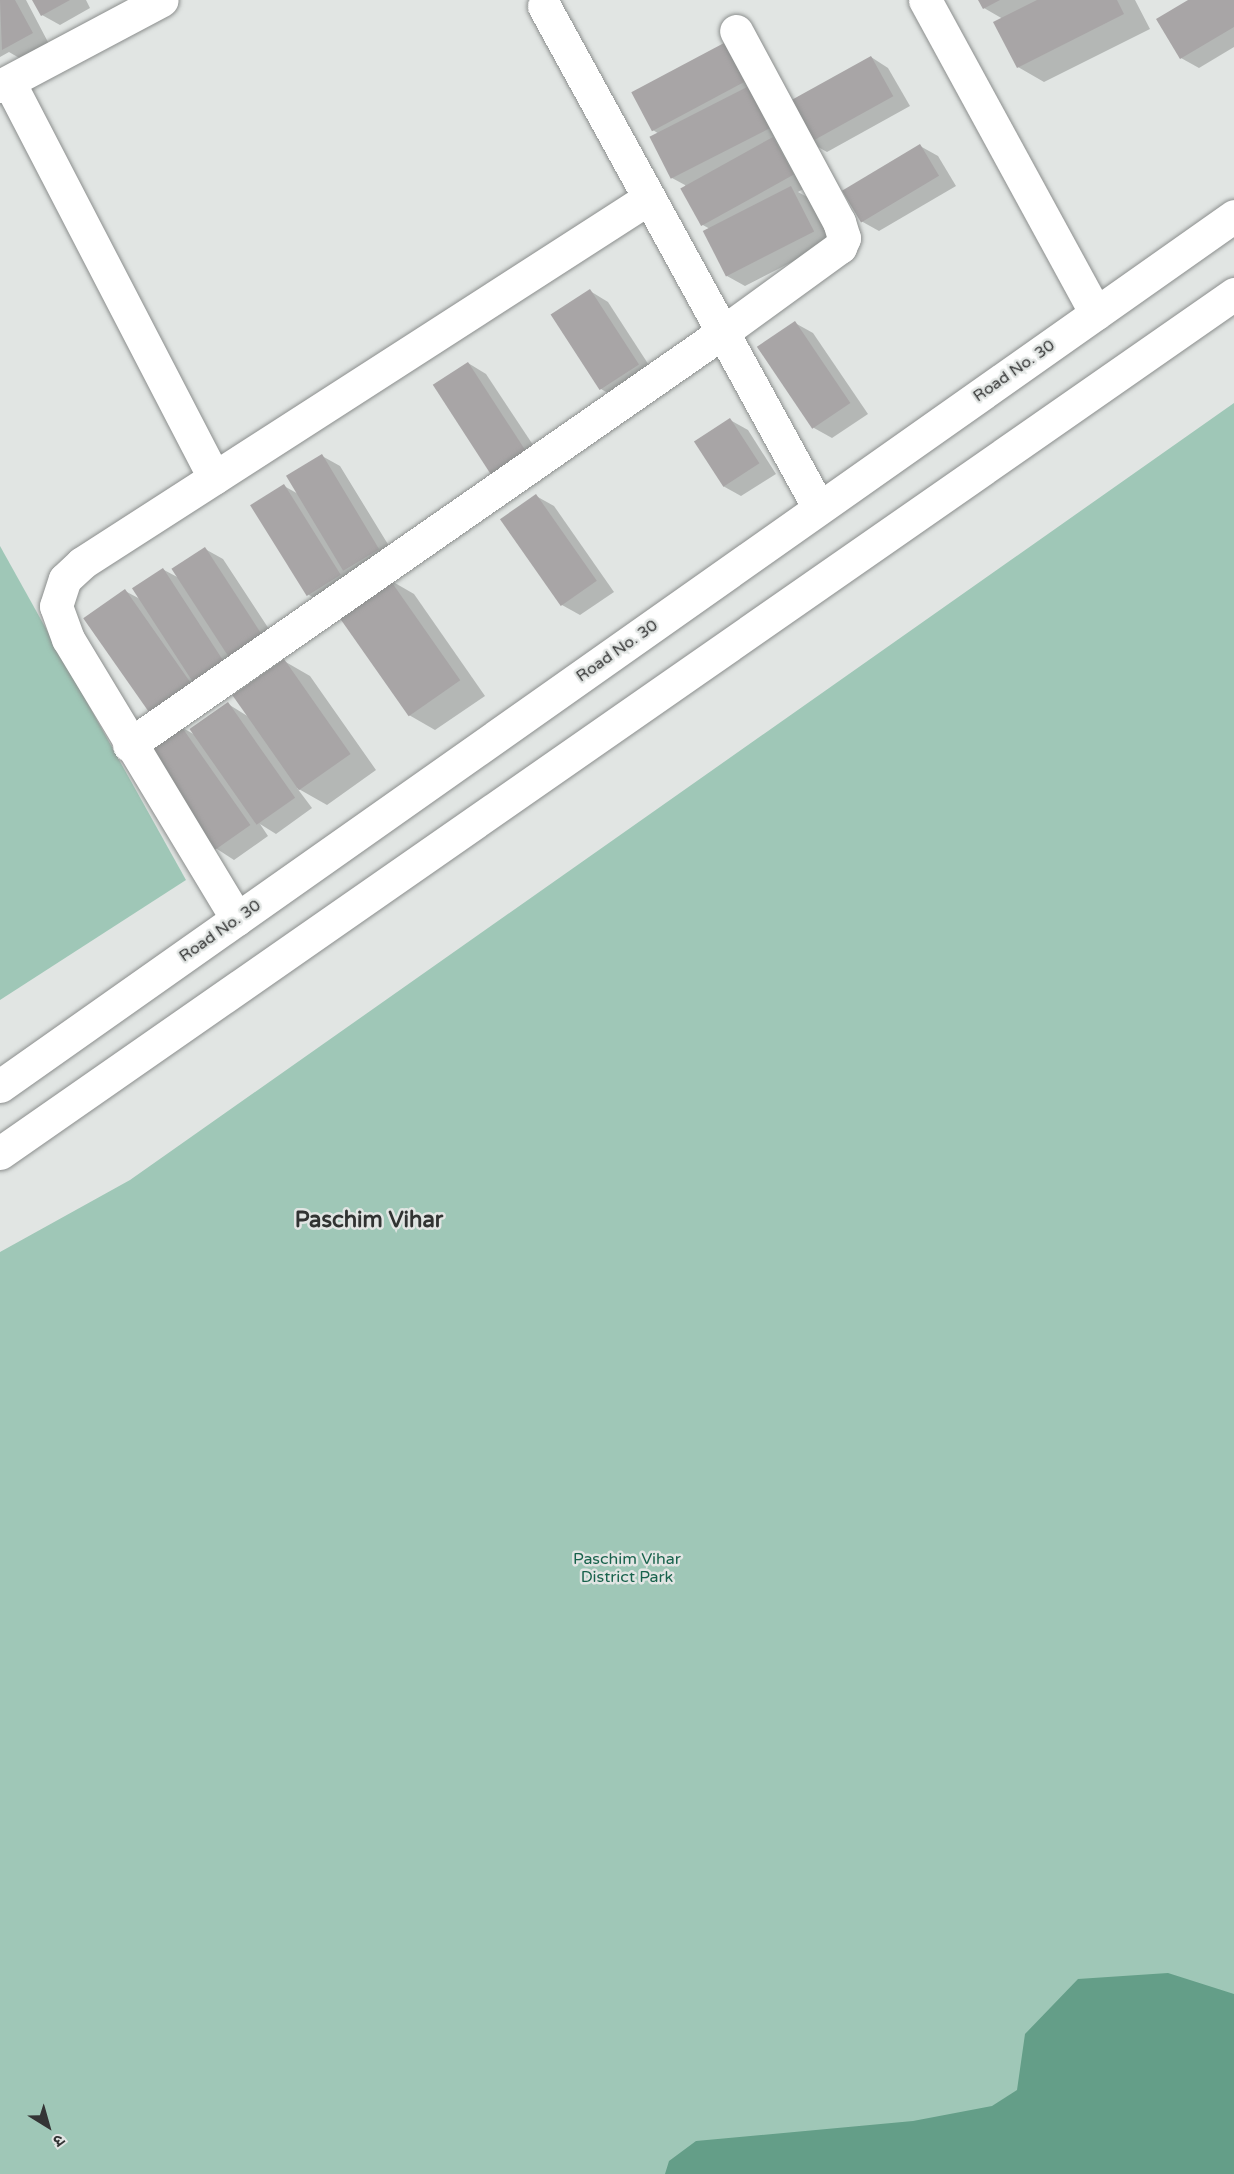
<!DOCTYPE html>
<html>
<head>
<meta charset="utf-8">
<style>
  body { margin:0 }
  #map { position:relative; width:1234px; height:2174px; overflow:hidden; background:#e1e5e3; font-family:"Varela Round","Noto Sans Devanagari",sans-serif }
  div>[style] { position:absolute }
  .green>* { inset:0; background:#9fc7b7 }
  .water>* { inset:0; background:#649e88 }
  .shadow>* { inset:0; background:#0003 }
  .building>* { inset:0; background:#a8a5a6; transform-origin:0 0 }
  .roads { filter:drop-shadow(0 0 2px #8b8e8d) drop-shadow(0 0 2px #8b8e8d) }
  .street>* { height:33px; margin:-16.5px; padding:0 16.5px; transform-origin:16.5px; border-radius:16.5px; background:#fff }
  .secondary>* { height:33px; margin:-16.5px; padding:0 16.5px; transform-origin:16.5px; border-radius:16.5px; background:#fff }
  span { translate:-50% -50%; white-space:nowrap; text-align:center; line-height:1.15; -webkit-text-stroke:5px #e1e5e3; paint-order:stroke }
  .street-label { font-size:16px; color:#343535 }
  .park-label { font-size:16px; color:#18624c }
  .district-label { font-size:22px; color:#313332; font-weight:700 }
  .north { position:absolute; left:18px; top:2096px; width:60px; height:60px; -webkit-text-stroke:4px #e1e5e3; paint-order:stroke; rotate:143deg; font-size:16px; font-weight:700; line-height:24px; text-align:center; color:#343535 }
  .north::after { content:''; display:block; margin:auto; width:21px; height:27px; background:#343535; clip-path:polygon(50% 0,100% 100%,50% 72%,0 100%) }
</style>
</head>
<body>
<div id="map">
  <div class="green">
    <i style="clip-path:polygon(1234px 403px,1234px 2174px,0 2174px,0 1252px,130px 1180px)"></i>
    <i style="clip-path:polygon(0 546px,186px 880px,0 1000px)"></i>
  </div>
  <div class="water">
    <i style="clip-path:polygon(1168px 1973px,1234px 1994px,1234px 2174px,665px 2174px,669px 2161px,696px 2141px,913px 2121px,992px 2106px,1017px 2090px,1025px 2034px,1078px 1979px)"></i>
  </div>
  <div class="shadow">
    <i style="clip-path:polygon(0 0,26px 0,49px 44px,21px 59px,9px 52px,0 57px)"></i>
    <i style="clip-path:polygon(34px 0,86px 0,90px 8px,60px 25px,42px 15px)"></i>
    <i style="clip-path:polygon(980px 0,1135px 0,1150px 29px,1044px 82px,1018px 67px,1003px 19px,984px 8px)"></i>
    <i style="clip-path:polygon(1191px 0,1234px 0,1234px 47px,1199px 68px,1181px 58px)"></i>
    <i style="clip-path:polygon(724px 45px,810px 185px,798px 192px,809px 198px,831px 242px,745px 286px,727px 276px,710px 229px,701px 224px,685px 185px,672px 178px,659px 134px,653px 130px)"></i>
    <i style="clip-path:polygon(871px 57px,888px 68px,910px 106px,827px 152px,809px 142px)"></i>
    <i style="clip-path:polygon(920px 146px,938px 156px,956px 186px,879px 231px,861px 221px)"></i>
    <i style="clip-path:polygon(590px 291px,608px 302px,656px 376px,618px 399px,601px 389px,553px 315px)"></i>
    <i style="clip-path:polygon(795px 323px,813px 333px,868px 414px,832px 438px,814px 428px)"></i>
    <i style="clip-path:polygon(468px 363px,486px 374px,547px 466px,514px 488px)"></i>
    <i style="clip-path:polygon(730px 420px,748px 430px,776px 474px,741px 496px,723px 486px)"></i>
    <i style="clip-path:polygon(322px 456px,340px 466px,397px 559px,363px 579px,349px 571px,358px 585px,326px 605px,309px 595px,284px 486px,300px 495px)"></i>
    <i style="clip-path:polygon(536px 496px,554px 506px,614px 592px,580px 615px,562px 605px)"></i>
    <i style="clip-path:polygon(205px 549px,223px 559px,284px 652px,168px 724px,125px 591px,142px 600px,164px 570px,181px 579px)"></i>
    <i style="clip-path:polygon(388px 579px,414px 594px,485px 696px,435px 730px,409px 715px)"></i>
    <i style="clip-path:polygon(284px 661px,310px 676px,376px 770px,327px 805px,297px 788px,312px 808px,276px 834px,260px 824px,268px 836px,234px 860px,217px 849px,181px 727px,197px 736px,228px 704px,249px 717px)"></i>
  </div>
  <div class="building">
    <i style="clip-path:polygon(0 0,15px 0,33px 33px,2px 50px)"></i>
    <i style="clip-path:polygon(32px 0,70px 0,41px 16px)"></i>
    <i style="clip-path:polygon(978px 0,1000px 0,983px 9px)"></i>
    <i style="clip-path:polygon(1037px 0,1117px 0,1124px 14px,1017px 68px,993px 22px)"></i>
    <i style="clip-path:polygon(1188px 0,1234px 0,1234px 27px,1180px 59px,1156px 19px)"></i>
    <i style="left:724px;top:43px;width:44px;height:105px;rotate:62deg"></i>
    <i style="left:871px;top:56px;width:46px;height:97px;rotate:61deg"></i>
    <i style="left:751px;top:85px;width:47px;height:114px;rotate:63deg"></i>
    <i style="left:773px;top:137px;width:43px;height:106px;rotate:61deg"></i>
    <i style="left:920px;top:144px;width:37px;height:91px;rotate:59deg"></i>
    <i style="left:791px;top:186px;width:51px;height:99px;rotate:63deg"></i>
    <i style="left:590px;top:289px;width:90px;height:47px;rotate:57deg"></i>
    <i style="left:795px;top:321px;width:99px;height:46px;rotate:56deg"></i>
    <i style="left:468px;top:362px;width:113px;height:42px;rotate:57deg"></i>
    <i style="left:730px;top:418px;width:54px;height:43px;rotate:57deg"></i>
    <i style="left:322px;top:454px;width:111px;height:42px;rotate:59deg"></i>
    <i style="left:284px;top:484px;width:107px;height:40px;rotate:58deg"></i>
    <i style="left:536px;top:494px;width:106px;height:44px;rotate:55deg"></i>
    <i style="left:205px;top:547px;width:113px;height:40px;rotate:57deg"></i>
    <i style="left:163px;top:568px;width:116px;height:37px;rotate:57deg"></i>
    <i style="left:388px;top:577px;width:126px;height:63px;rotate:55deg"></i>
    <i style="left:125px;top:589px;width:116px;height:51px;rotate:55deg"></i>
    <i style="left:284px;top:659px;width:116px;height:63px;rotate:55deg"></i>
    <i style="left:228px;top:702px;width:117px;height:47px;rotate:55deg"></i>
    <i style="left:181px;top:726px;width:121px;height:43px;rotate:55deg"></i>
  </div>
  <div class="roads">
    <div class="street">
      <i style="left:925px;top:0;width:357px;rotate:61.4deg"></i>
      <i style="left:544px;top:6px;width:572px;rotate:61.29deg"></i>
      <i style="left:9px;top:82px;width:446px;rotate:62.6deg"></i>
      <i style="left:0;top:86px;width:183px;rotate:-28deg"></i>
      <i style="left:129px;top:745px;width:723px;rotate:-34.81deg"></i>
      <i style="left:723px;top:332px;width:145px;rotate:-36deg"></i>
      <i style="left:840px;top:247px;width:10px;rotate:-66deg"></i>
      <i style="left:844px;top:238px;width:17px;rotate:-107deg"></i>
      <i style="left:839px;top:222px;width:217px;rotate:-118.3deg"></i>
      <i style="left:237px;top:919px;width:327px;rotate:-121.1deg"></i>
      <i style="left:68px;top:639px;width:35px;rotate:-110deg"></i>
      <i style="left:56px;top:606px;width:28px;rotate:-72deg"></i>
      <i style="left:65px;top:579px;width:23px;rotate:-43deg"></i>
      <i style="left:82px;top:563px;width:674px;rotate:-32.77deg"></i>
    </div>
    <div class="secondary">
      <i style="left:0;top:1086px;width:1510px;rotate:-35.18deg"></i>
      <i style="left:0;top:1153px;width:1504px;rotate:-34.84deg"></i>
    </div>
  </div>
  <div class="street-label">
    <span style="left:1014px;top:371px;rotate:-35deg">Road No. 30</span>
    <span style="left:617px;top:651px;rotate:-35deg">Road No. 30</span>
    <span style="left:220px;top:931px;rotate:-35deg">Road No. 30</span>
  </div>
  <div class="park-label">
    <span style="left:627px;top:1568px">Paschim Vihar<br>District Park</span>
  </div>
  <div class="district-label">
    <span style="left:369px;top:1221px">Paschim Vihar</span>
  </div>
  <div class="north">उ</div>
</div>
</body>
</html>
